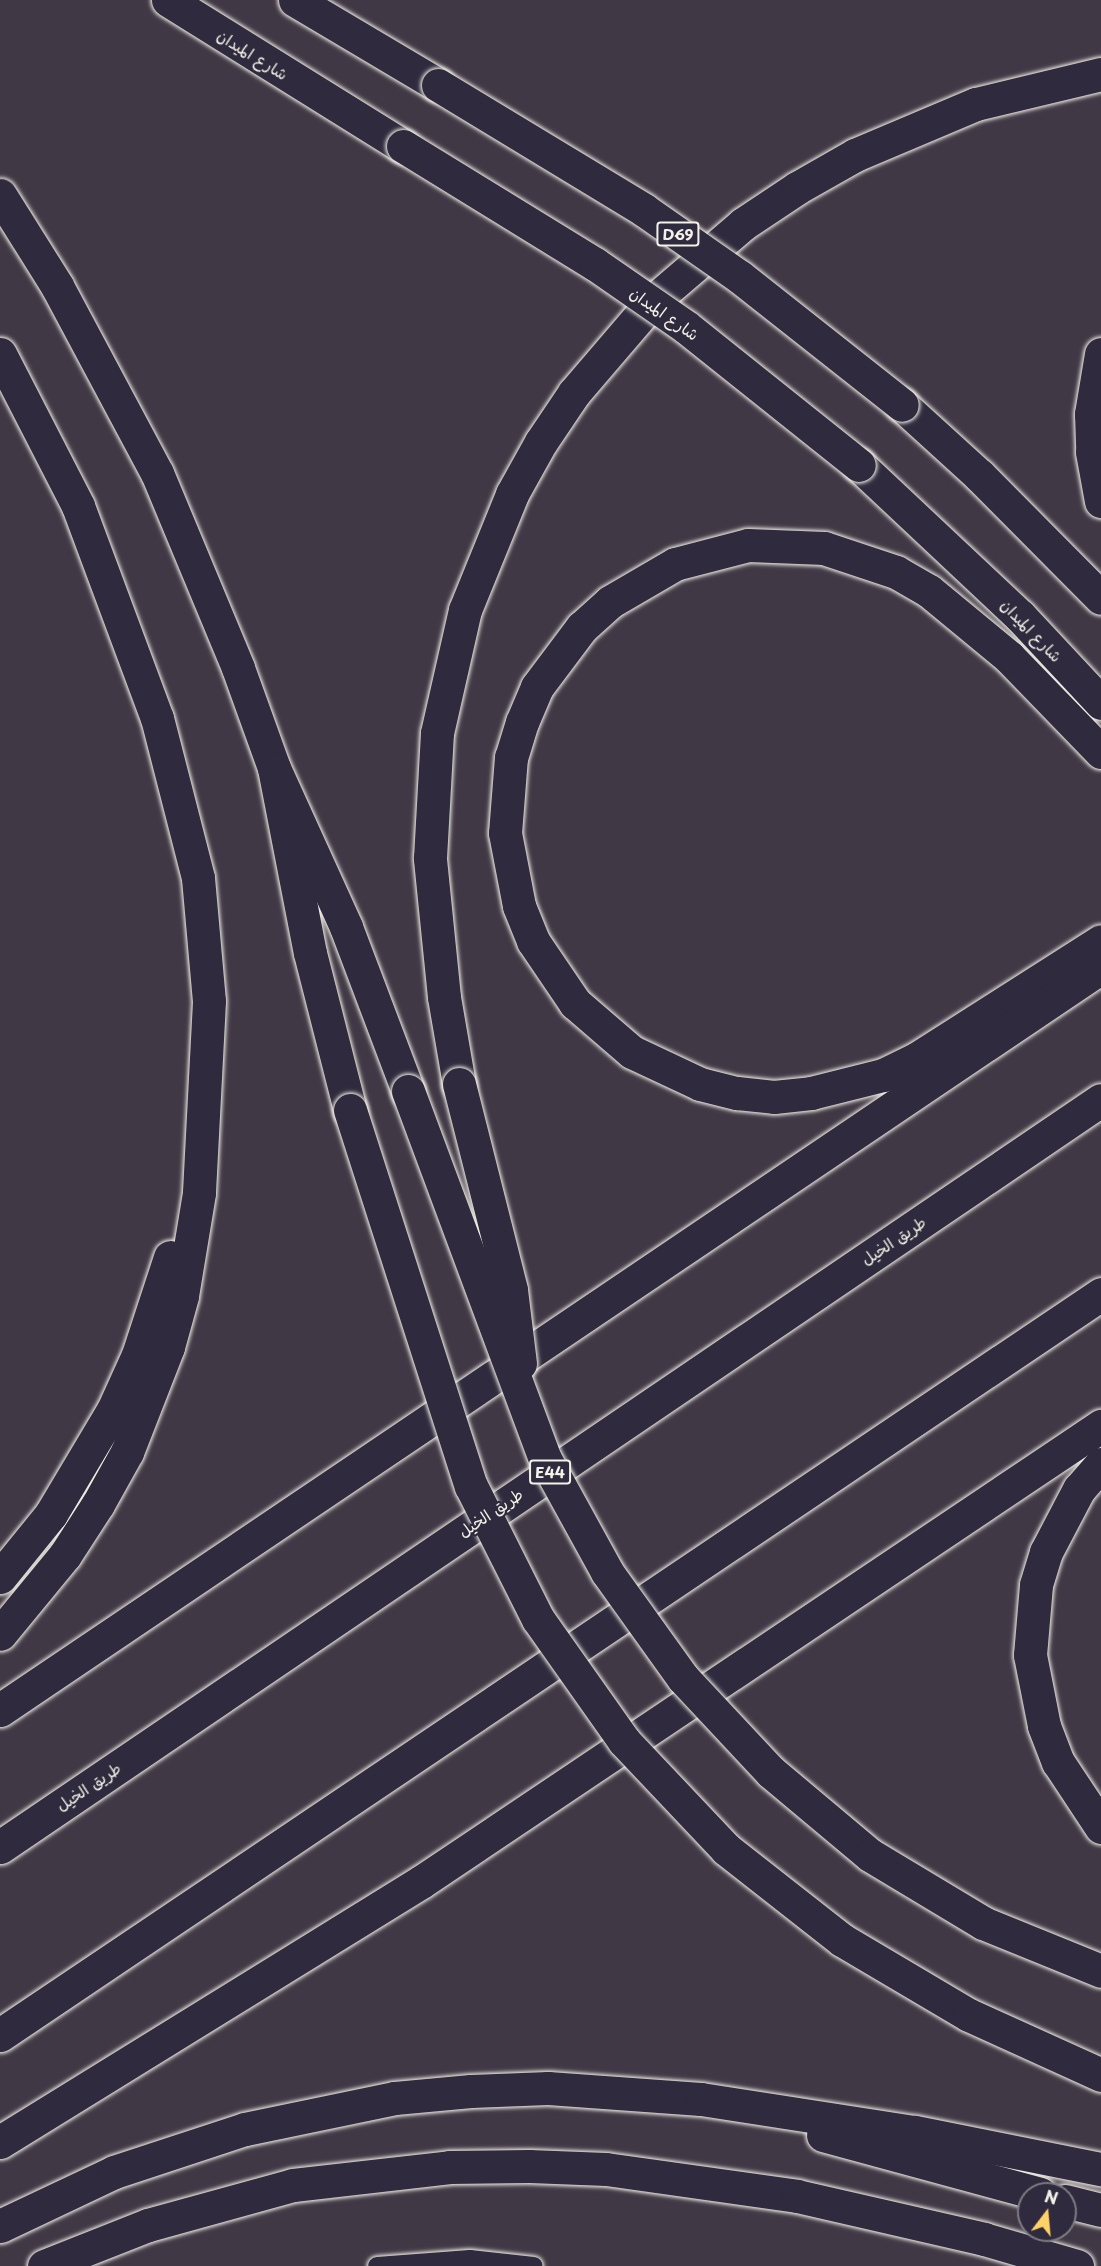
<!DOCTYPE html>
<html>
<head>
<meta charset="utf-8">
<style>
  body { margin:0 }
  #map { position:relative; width:1101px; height:2266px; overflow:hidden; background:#403845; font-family:"Playpen Sans","Playpen Sans Arabic",sans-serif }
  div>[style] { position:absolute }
  .roads { filter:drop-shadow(0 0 2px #f4f1e8) drop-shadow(0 0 2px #f4f1e8) }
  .lane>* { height:18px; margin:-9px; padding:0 9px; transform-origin:9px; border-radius:9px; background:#2f2a3d }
  .secondary>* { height:33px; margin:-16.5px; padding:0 16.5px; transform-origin:16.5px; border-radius:16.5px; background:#2f2a3d }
  .primary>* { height:33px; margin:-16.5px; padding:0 16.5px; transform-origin:16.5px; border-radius:16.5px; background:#2f2a3d }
  .highway>* { height:33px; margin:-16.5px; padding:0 16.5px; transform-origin:16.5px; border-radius:16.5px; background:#2f2a3d }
  .bridges { filter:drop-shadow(0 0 2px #f4f1e8) drop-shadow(0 0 2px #f4f1e8) }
  .secondary-bridge>* { height:33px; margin:-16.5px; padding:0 16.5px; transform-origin:16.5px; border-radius:16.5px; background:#2f2a3d }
  .primary-bridge>* { height:33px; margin:-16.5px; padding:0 16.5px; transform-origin:16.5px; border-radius:16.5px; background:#2f2a3d }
  .highway-bridge>* { height:33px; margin:-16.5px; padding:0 16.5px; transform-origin:16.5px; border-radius:16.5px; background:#2f2a3d }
  span { translate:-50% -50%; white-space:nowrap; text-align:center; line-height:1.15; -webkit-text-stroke:4.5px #2f2a3d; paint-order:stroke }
  .shield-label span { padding:2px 4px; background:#2f2a3d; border:2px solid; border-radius:4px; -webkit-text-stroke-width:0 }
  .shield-label { font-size:15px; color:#f4f1e8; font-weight:700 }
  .street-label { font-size:16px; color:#f4f1e8 }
  .north { position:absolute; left:1017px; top:2182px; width:60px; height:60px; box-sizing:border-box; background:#2f2a3d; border:2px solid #7e7a81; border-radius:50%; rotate:16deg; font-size:16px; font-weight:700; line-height:24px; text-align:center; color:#f4f1e8 }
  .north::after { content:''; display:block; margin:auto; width:21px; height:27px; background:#ffd166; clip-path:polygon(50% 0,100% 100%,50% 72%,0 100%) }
</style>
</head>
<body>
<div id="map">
  <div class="roads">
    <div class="lane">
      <i style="left:377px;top:2266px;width:93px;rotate:-4.3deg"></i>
      <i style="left:470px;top:2259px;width:64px;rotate:6.2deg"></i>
    </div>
    <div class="secondary">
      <i style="left:0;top:195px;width:107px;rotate:57.9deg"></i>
      <i style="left:57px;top:286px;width:212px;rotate:61.9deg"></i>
      <i style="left:157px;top:473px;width:211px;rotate:67.4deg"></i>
      <i style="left:238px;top:668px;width:106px;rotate:70.2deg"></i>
      <i style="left:274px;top:768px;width:188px;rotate:79deg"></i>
      <i style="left:310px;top:953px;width:162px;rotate:75.7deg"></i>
    </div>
    <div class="primary">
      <i style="left:168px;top:0;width:277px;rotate:31.9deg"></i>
      <i style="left:295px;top:0;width:166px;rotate:30.7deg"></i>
      <i style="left:902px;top:405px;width:104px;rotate:42.3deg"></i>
      <i style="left:979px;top:475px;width:173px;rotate:45.2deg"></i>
      <i style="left:859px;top:465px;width:221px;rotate:43.2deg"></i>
      <i style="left:1020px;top:616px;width:119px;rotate:47deg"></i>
    </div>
    <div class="highway">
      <i style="left:0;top:354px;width:171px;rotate:62.8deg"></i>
      <i style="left:78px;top:506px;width:226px;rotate:69.6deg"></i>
      <i style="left:157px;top:718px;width:165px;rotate:75.6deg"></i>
      <i style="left:198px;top:878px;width:123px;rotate:84.9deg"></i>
      <i style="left:209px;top:1001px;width:192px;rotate:93deg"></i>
      <i style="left:199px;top:1193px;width:104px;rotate:99.4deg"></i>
      <i style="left:182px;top:1296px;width:53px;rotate:105.4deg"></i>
      <i style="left:168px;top:1347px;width:113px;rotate:111.3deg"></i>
      <i style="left:127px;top:1452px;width:60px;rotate:119.1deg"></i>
      <i style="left:98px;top:1504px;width:61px;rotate:122.9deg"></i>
      <i style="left:65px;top:1555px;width:102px;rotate:129.4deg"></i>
      <i style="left:1101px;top:354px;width:61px;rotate:99.5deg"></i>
      <i style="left:1091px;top:414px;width:38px;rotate:88deg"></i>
      <i style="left:1092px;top:452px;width:50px;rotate:79.6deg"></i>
      <i style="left:1101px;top:752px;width:132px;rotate:-134.1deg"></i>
      <i style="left:1009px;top:657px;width:104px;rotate:-140.5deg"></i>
      <i style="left:929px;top:591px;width:38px;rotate:-150deg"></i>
      <i style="left:896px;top:572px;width:76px;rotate:-161.6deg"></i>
      <i style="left:824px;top:548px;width:76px;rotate:-177.7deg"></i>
      <i style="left:748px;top:545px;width:75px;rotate:165.4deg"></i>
      <i style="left:675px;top:564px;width:75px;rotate:149.7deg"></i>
      <i style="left:610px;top:602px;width:38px;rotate:138deg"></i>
      <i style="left:582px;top:627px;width:75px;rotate:126.9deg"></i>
      <i style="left:537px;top:687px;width:38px;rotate:113deg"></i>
      <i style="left:522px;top:722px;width:37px;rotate:107deg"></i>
      <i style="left:511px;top:757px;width:76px;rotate:94.5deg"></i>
      <i style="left:505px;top:833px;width:74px;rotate:79.1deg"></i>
      <i style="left:519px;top:906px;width:38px;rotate:68deg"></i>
      <i style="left:533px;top:941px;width:75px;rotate:55.9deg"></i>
      <i style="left:575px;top:1003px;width:75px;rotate:40.7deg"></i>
      <i style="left:632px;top:1052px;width:75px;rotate:25.2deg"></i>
      <i style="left:700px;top:1084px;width:38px;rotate:14deg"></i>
      <i style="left:737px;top:1093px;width:37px;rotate:6deg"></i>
      <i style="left:774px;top:1097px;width:37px;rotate:-6deg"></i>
      <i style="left:811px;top:1093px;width:74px;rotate:-14deg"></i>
      <i style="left:883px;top:1075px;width:37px;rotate:-26deg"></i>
      <i style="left:916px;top:1059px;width:219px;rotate:-32.5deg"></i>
      <i style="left:274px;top:768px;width:175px;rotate:65.6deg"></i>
      <i style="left:346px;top:927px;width:175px;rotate:69.3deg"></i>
      <i style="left:459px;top:1084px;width:88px;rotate:-99.8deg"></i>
      <i style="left:444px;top:997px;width:140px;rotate:-95.8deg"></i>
      <i style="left:430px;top:858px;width:125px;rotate:-86.8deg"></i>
      <i style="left:437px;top:733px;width:126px;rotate:-77.2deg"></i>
      <i style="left:465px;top:610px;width:125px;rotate:-67.9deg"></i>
      <i style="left:512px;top:494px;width:60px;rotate:-60.9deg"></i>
      <i style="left:541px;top:442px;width:59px;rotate:-56deg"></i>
      <i style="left:574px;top:393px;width:120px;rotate:-49.4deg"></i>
      <i style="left:652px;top:302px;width:120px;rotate:-40.6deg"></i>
      <i style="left:743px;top:224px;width:65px;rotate:-33.7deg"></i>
      <i style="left:797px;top:188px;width:67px;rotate:-29.6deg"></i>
      <i style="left:855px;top:155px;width:131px;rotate:-22.9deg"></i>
      <i style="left:976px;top:104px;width:129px;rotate:-13.5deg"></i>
      <i style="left:1101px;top:1464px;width:33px;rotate:131deg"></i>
      <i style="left:1079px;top:1489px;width:71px;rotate:117.6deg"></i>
      <i style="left:1046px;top:1552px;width:34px;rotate:107deg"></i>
      <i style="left:1036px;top:1585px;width:70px;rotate:94.9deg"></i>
      <i style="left:1030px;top:1655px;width:72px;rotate:78.8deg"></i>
      <i style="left:1044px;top:1726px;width:39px;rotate:69deg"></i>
      <i style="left:1058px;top:1762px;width:78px;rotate:56.5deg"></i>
      <i style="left:0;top:1577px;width:81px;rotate:-51deg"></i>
      <i style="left:51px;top:1514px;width:121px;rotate:-59.2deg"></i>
      <i style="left:113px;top:1410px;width:60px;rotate:-65.6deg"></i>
      <i style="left:138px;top:1355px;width:103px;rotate:-71.9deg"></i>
      <i style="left:0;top:1710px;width:1328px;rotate:-34.01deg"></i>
      <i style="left:0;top:1847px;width:1330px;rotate:-34.16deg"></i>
      <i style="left:0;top:2035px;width:1327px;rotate:-33.94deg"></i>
      <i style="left:823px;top:2135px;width:225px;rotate:15.2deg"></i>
      <i style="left:0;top:2142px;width:495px;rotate:-31.7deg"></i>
      <i style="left:421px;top:1882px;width:819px;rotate:-33.85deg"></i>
      <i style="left:1065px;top:2201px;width:37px;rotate:14deg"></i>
      <i style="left:0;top:2226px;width:126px;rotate:-25.3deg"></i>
      <i style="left:114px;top:2172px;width:138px;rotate:-18.2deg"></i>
      <i style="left:245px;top:2129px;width:153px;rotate:-11.7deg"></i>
      <i style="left:395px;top:2098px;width:76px;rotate:-5.3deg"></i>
      <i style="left:471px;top:2091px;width:77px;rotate:-2.2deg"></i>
      <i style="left:548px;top:2088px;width:153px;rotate:4.1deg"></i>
      <i style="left:701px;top:2099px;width:217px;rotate:8.8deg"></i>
      <i style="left:915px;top:2132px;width:190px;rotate:11.3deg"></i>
      <i style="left:44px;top:2266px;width:112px;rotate:-21.5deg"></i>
      <i style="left:148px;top:2225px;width:150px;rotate:-15.4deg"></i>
      <i style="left:293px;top:2185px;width:158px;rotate:-6.5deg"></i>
      <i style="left:450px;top:2167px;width:79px;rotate:-0.7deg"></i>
      <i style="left:529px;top:2166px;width:77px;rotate:2.2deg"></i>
      <i style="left:606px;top:2169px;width:193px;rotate:8deg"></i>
      <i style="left:797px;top:2196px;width:192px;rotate:12.9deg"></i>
      <i style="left:984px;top:2239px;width:97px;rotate:16.2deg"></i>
    </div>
  </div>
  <div class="bridges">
    <div class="secondary-bridge">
      <i style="left:350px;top:1110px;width:395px;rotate:72.2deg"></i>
      <i style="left:471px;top:1486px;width:149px;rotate:63.3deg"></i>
      <i style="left:538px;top:1619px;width:149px;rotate:54.8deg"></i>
      <i style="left:624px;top:1741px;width:149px;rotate:46.6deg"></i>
      <i style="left:726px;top:1849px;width:147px;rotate:38.1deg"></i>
      <i style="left:842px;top:1940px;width:147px;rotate:30.6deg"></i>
      <i style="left:969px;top:2015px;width:145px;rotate:24.4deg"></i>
    </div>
    <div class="primary-bridge">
      <i style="left:438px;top:85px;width:241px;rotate:31.2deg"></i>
      <i style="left:644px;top:210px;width:117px;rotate:34.9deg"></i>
      <i style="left:740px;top:277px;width:206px;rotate:38.3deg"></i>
      <i style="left:403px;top:146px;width:225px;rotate:31.6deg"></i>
      <i style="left:595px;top:264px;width:111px;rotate:34.7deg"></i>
      <i style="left:686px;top:327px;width:221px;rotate:38.6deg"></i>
    </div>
    <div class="highway-bridge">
      <i style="left:459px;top:1084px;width:212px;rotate:75.8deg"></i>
      <i style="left:511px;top:1290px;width:74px;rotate:83deg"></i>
      <i style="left:408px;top:1091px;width:393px;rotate:69.6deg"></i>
      <i style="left:545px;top:1459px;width:129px;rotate:61.2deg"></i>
      <i style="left:607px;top:1572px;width:130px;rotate:54.4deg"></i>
      <i style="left:683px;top:1678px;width:129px;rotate:46.9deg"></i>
      <i style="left:771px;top:1772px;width:129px;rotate:40deg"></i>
      <i style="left:870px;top:1855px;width:132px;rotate:31deg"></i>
      <i style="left:983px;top:1923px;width:127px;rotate:22.1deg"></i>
    </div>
  </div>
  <div class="shield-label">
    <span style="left:678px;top:234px">D69</span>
    <span style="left:550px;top:1472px">E44</span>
  </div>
  <div class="street-label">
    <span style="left:253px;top:54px;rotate:32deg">شارع الميدان</span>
    <span style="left:665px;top:313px;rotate:35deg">شارع الميدان</span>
    <span style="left:1032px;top:630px;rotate:46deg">شارع الميدان</span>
    <span style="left:893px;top:1240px;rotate:-34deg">طريق الخيل</span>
    <span style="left:490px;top:1512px;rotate:-34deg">طريق الخيل</span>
    <span style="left:88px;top:1786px;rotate:-34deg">طريق الخيل</span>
  </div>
  <div class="north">N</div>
</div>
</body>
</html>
